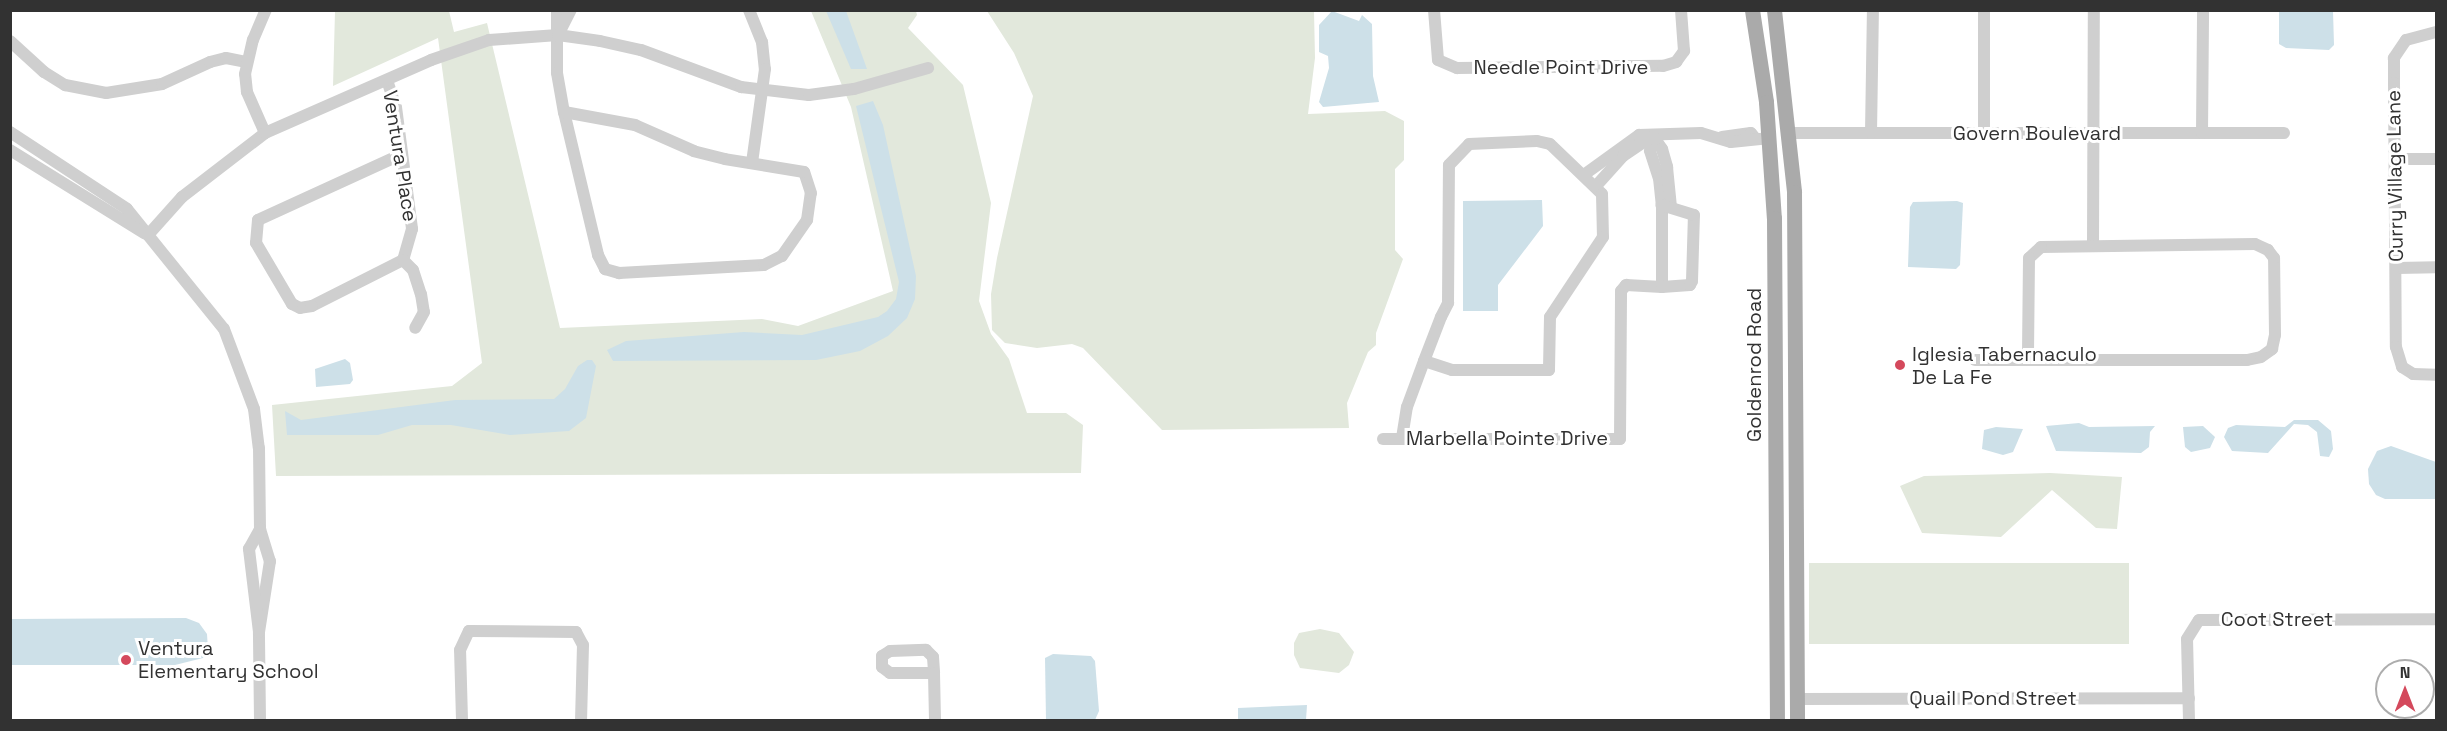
<!DOCTYPE html>
<html>
<head>
<meta charset="utf-8">
<style>
  body { margin:0 }
  #map { position:relative; width:2447px; height:731px; overflow:hidden; background:#fff; font-family:"Space Grotesk",sans-serif }
  div>[style] { position:absolute }
  .green>* { inset:0; background:#e2e8dc; transform-origin:0 0 }
  .water>* { inset:0; background:#cde0e8 }
  .minor>* { height:12px; margin:-6px; padding:0 6px; transform-origin:6px; border-radius:6px; background:#cfcfcf }
  .major>* { height:15px; margin:-7.5px; padding:0 7.5px; transform-origin:7.5px; border-radius:7.5px; background:#aaa }
  .dots>* { width:16px; height:16px; translate:-50% -50%; box-sizing:border-box; border:3px solid #fff; border-radius:50% }
  span { translate:-50% -50%; white-space:nowrap; text-align:center; line-height:1.15; -webkit-text-stroke:6px #fff; paint-order:stroke }
  .street-label { font-size:20px; color:#323232 }
  .poi-label { font-size:20px; color:#323232 }
  .left { translate:0 -50%; text-align:left }
  .frame { position:absolute; inset:0; border:12px solid #323232; pointer-events:none }
  .north { position:absolute; left:2375px; top:659px; width:60px; height:60px; box-sizing:border-box; background:#fff; border:2px solid #adadad; border-radius:50%; rotate:0deg; font-size:16px; font-weight:700; line-height:24px; text-align:center; color:#323232 }
  .north::after { content:''; display:block; margin:auto; width:21px; height:27px; background:#d4495c; clip-path:polygon(50% 0,100% 100%,50% 72%,0 100%) }
</style>
</head>
<body>
<div id="map">
  <div class="green">
    <i style="clip-path:polygon(335px 11px,449px 11px,454px 32px,487px 23px,560px 328px,762px 319px,798px 326px,893px 291px,851px 107px,811px 11px,916px 11px,917px 15px,908px 28px,963px 85px,991px 203px,979px 301px,991px 334px,1009px 359px,1027px 413px,1066px 413px,1083px 425px,1081px 473px,276px 476px,272px 405px,452px 386px,482px 363px,438px 38px,333px 86px)"></i>
    <i style="clip-path:polygon(987px 11px,1314px 11px,1315px 58px,1308px 114px,1385px 111px,1404px 121px,1404px 160px,1395px 169px,1395px 250px,1403px 259px,1376px 333px,1376px 345px,1368px 352px,1347px 403px,1349px 428px,1162px 430px,1083px 348px,1072px 344px,1037px 348px,1005px 343px,992px 330px,991px 294px,997px 258px,1033px 96px,1014px 53px)"></i>
    <i style="clip-path:polygon(2050px 473px,2122px 477px,2117px 529px,2096px 528px,2052px 490px,2001px 537px,1922px 533px,1900px 486px,1924px 476px)"></i>
    <i style="left:1809px;top:563px;width:320px;height:81px"></i>
    <i style="clip-path:polygon(1320px 629px,1339px 633px,1354px 652px,1349px 665px,1339px 673px,1300px 668px,1294px 655px,1294px 643px,1299px 633px)"></i>
  </div>
  <div class="water">
    <i style="clip-path:polygon(826px 11px,846px 11px,867px 69px,851px 69px)"></i>
    <i style="clip-path:polygon(1332px 11px,1359px 21px,1362px 15px,1372px 24px,1373px 76px,1379px 102px,1323px 107px,1319px 102px,1329px 68px,1328px 56px,1319px 52px,1319px 25px)"></i>
    <i style="clip-path:polygon(2279px 11px,2333px 11px,2334px 45px,2329px 50px,2286px 48px,2279px 44px)"></i>
    <i style="clip-path:polygon(873px 101px,883px 125px,916px 276px,915px 299px,907px 318px,888px 336px,860px 351px,816px 360px,613px 361px,607px 350px,626px 341px,744px 332px,802px 335px,878px 317px,887px 311px,896px 299px,899px 282px,856px 106px)"></i>
    <i style="clip-path:polygon(1542px 200px,1543px 226px,1498px 285px,1498px 311px,1463px 311px,1463px 201px)"></i>
    <i style="clip-path:polygon(1957px 201px,1963px 203px,1960px 265px,1956px 269px,1908px 267px,1910px 207px,1913px 202px)"></i>
    <i style="clip-path:polygon(345px 359px,350px 363px,353px 380px,350px 384px,316px 387px,315px 369px)"></i>
    <i style="clip-path:polygon(587px 360px,592px 360px,596px 366px,586px 418px,569px 431px,510px 435px,451px 425px,412px 425px,378px 435px,287px 435px,285px 411px,301px 420px,455px 400px,554px 399px,565px 389px,578px 366px)"></i>
    <i style="clip-path:polygon(2294px 420px,2318px 420px,2331px 431px,2333px 449px,2329px 457px,2320px 456px,2317px 432px,2308px 425px,2294px 424px,2268px 453px,2232px 451px,2224px 437px,2228px 428px,2236px 425px,2285px 427px)"></i>
    <i style="clip-path:polygon(2079px 423px,2089px 427px,2155px 426px,2150px 432px,2149px 447px,2141px 453px,2056px 451px,2046px 426px)"></i>
    <i style="clip-path:polygon(2203px 426px,2215px 437px,2210px 448px,2191px 452px,2185px 447px,2183px 427px)"></i>
    <i style="clip-path:polygon(1996px 427px,2023px 429px,2013px 452px,2003px 455px,1982px 449px,1984px 430px)"></i>
    <i style="clip-path:polygon(2391px 446px,2436px 462px,2436px 499px,2385px 499px,2376px 495px,2369px 484px,2368px 469px,2377px 451px)"></i>
    <i style="clip-path:polygon(186px 618px,199px 623px,207px 634px,208px 649px,203px 658px,175px 665px,11px 665px,11px 619px)"></i>
    <i style="clip-path:polygon(1053px 654px,1091px 656px,1095px 661px,1099px 711px,1095px 720px,1046px 720px,1045px 658px)"></i>
    <i style="clip-path:polygon(1307px 705px,1306px 720px,1238px 720px,1238px 708px)"></i>
  </div>
  <div class="minor">
    <i style="left:557px;top:10px;width:63px;rotate:90deg"></i>
    <i style="left:557px;top:73px;width:40px;rotate:80deg"></i>
    <i style="left:564px;top:112px;width:147px;rotate:76.6deg"></i>
    <i style="left:598px;top:255px;width:16px;rotate:63deg"></i>
    <i style="left:605px;top:269px;width:15px;rotate:16deg"></i>
    <i style="left:619px;top:273px;width:145px;rotate:-3.2deg"></i>
    <i style="left:764px;top:265px;width:20px;rotate:-27deg"></i>
    <i style="left:782px;top:256px;width:44px;rotate:-55.2deg"></i>
    <i style="left:807px;top:220px;width:27px;rotate:-82deg"></i>
    <i style="left:811px;top:193px;width:22px;rotate:-108deg"></i>
    <i style="left:804px;top:172px;width:80px;rotate:-170.7deg"></i>
    <i style="left:725px;top:159px;width:32px;rotate:-166deg"></i>
    <i style="left:694px;top:151px;width:64px;rotate:-156.2deg"></i>
    <i style="left:635px;top:125px;width:72px;rotate:-169.6deg"></i>
    <i style="left:749px;top:10px;width:35px;rotate:68deg"></i>
    <i style="left:762px;top:42px;width:27px;rotate:84deg"></i>
    <i style="left:765px;top:69px;width:95px;rotate:97.9deg"></i>
    <i style="left:1434px;top:10px;width:50px;rotate:85.4deg"></i>
    <i style="left:1438px;top:60px;width:21px;rotate:23deg"></i>
    <i style="left:1457px;top:68px;width:206px;rotate:-0.6deg"></i>
    <i style="left:1663px;top:66px;width:14px;rotate:-17deg"></i>
    <i style="left:1676px;top:62px;width:14px;rotate:-54deg"></i>
    <i style="left:1684px;top:51px;width:41px;rotate:-94.2deg"></i>
    <i style="left:2436px;top:32px;width:31px;rotate:165deg"></i>
    <i style="left:2406px;top:40px;width:22px;rotate:124deg"></i>
    <i style="left:2394px;top:58px;width:25px;rotate:90deg"></i>
    <i style="left:2394px;top:83px;width:264px;rotate:89.6deg"></i>
    <i style="left:2396px;top:347px;width:21px;rotate:73deg"></i>
    <i style="left:2402px;top:367px;width:13px;rotate:32deg"></i>
    <i style="left:2413px;top:374px;width:23px;rotate:2deg"></i>
    <i style="left:558px;top:35px;width:28px;rotate:-63deg"></i>
    <i style="left:10px;top:41px;width:46px;rotate:42.4deg"></i>
    <i style="left:44px;top:72px;width:25px;rotate:32deg"></i>
    <i style="left:65px;top:85px;width:42px;rotate:11deg"></i>
    <i style="left:106px;top:93px;width:57px;rotate:-9.1deg"></i>
    <i style="left:162px;top:84px;width:53px;rotate:-24.6deg"></i>
    <i style="left:210px;top:62px;width:16px;rotate:-14deg"></i>
    <i style="left:226px;top:58px;width:20px;rotate:11deg"></i>
    <i style="left:387px;top:80px;width:28px;rotate:72deg"></i>
    <i style="left:396px;top:107px;width:123px;rotate:82.5deg"></i>
    <i style="left:412px;top:229px;width:32px;rotate:106deg"></i>
    <i style="left:403px;top:260px;width:102px;rotate:153.2deg"></i>
    <i style="left:312px;top:306px;width:12px;rotate:171deg"></i>
    <i style="left:300px;top:308px;width:9px;rotate:-153deg"></i>
    <i style="left:292px;top:304px;width:71px;rotate:-120.5deg"></i>
    <i style="left:256px;top:243px;width:23px;rotate:-85deg"></i>
    <i style="left:258px;top:220px;width:158px;rotate:-24.6deg"></i>
    <i style="left:10px;top:132px;width:140px;rotate:33.3deg"></i>
    <i style="left:127px;top:209px;width:154px;rotate:51.1deg"></i>
    <i style="left:224px;top:329px;width:85px;rotate:69.4deg"></i>
    <i style="left:254px;top:409px;width:39px;rotate:83deg"></i>
    <i style="left:259px;top:448px;width:81px;rotate:89.3deg"></i>
    <i style="left:260px;top:529px;width:34px;rotate:73deg"></i>
    <i style="left:270px;top:561px;width:72px;rotate:98.8deg"></i>
    <i style="left:265px;top:133px;width:45px;rotate:-113.7deg"></i>
    <i style="left:247px;top:92px;width:18px;rotate:-96deg"></i>
    <i style="left:245px;top:74px;width:35px;rotate:-77deg"></i>
    <i style="left:253px;top:40px;width:33px;rotate:-67deg"></i>
    <i style="left:1790px;top:133px;width:494px"></i>
    <i style="left:1871px;top:133px;width:123px;rotate:-89.1deg"></i>
    <i style="left:1984px;top:133px;width:123px;rotate:-90deg"></i>
    <i style="left:2202px;top:133px;width:123px;rotate:-89.5deg"></i>
    <i style="left:1653px;top:136px;width:15px;rotate:101deg"></i>
    <i style="left:1650px;top:151px;width:28px;rotate:72deg"></i>
    <i style="left:1659px;top:178px;width:27px;rotate:84deg"></i>
    <i style="left:1662px;top:205px;width:82px;rotate:90deg"></i>
    <i style="left:1653px;top:136px;width:16px;rotate:55deg"></i>
    <i style="left:1662px;top:149px;width:19px;rotate:74deg"></i>
    <i style="left:1667px;top:167px;width:40px;rotate:84.3deg"></i>
    <i style="left:1722px;top:137px;width:29px;rotate:-8deg"></i>
    <i style="left:1751px;top:133px;width:6px;rotate:51deg"></i>
    <i style="left:10px;top:150px;width:158px;rotate:31.8deg"></i>
    <i style="left:2396px;top:159px;width:40px"></i>
    <i style="left:1585px;top:174px;width:67px;rotate:-35.8deg"></i>
    <i style="left:1639px;top:135px;width:62px;rotate:-1.8deg"></i>
    <i style="left:1701px;top:133px;width:31px;rotate:17deg"></i>
    <i style="left:1731px;top:142px;width:39px;rotate:-6deg"></i>
    <i style="left:1596px;top:186px;width:40px;rotate:-48deg"></i>
    <i style="left:1623px;top:156px;width:36px;rotate:-34deg"></i>
    <i style="left:148px;top:235px;width:51px;rotate:-48.2deg"></i>
    <i style="left:182px;top:197px;width:105px;rotate:-37.6deg"></i>
    <i style="left:265px;top:133px;width:181px;rotate:-23.7deg"></i>
    <i style="left:431px;top:60px;width:61px;rotate:-19deg"></i>
    <i style="left:489px;top:40px;width:69px;rotate:-4.1deg"></i>
    <i style="left:558px;top:35px;width:42px;rotate:8.1deg"></i>
    <i style="left:600px;top:41px;width:42px;rotate:12.4deg"></i>
    <i style="left:641px;top:50px;width:107px;rotate:20.3deg"></i>
    <i style="left:741px;top:87px;width:68px;rotate:6.7deg"></i>
    <i style="left:809px;top:95px;width:45px;rotate:-7.6deg"></i>
    <i style="left:854px;top:89px;width:77px;rotate:-15.8deg"></i>
    <i style="left:2093px;top:246px;width:236px;rotate:-89.8deg"></i>
    <i style="left:403px;top:260px;width:14px;rotate:45deg"></i>
    <i style="left:413px;top:270px;width:25px;rotate:72deg"></i>
    <i style="left:421px;top:294px;width:18px;rotate:81deg"></i>
    <i style="left:424px;top:312px;width:18px;rotate:119deg"></i>
    <i style="left:2397px;top:268px;width:39px;rotate:-1deg"></i>
    <i style="left:1975px;top:360px;width:272px"></i>
    <i style="left:2247px;top:360px;width:14px;rotate:-12deg"></i>
    <i style="left:2261px;top:357px;width:14px;rotate:-36deg"></i>
    <i style="left:2272px;top:349px;width:14px;rotate:-78deg"></i>
    <i style="left:2275px;top:335px;width:77px;rotate:-90.7deg"></i>
    <i style="left:2274px;top:258px;width:10px;rotate:-127deg"></i>
    <i style="left:2268px;top:250px;width:14px;rotate:-155deg"></i>
    <i style="left:2255px;top:244px;width:214px;rotate:179.2deg"></i>
    <i style="left:2041px;top:247px;width:16px;rotate:137deg"></i>
    <i style="left:2029px;top:258px;width:102px;rotate:90.6deg"></i>
    <i style="left:1402px;top:438px;width:31px;rotate:-81deg"></i>
    <i style="left:1407px;top:407px;width:49px;rotate:-69.7deg"></i>
    <i style="left:1424px;top:361px;width:47px;rotate:-68.9deg"></i>
    <i style="left:1441px;top:317px;width:16px;rotate:-63deg"></i>
    <i style="left:1448px;top:303px;width:138px;rotate:-89.6deg"></i>
    <i style="left:1449px;top:165px;width:29px;rotate:-46deg"></i>
    <i style="left:1469px;top:144px;width:68px;rotate:-2.5deg"></i>
    <i style="left:1537px;top:141px;width:13px;rotate:13deg"></i>
    <i style="left:1550px;top:144px;width:72px;rotate:43.9deg"></i>
    <i style="left:1602px;top:194px;width:43px;rotate:88.7deg"></i>
    <i style="left:1603px;top:237px;width:96px;rotate:123.5deg"></i>
    <i style="left:1550px;top:317px;width:53px;rotate:91.1deg"></i>
    <i style="left:1549px;top:370px;width:97px;rotate:180deg"></i>
    <i style="left:1452px;top:370px;width:29px;rotate:-162deg"></i>
    <i style="left:1383px;top:439px;width:237px"></i>
    <i style="left:1620px;top:439px;width:148px;rotate:-89.6deg"></i>
    <i style="left:1621px;top:291px;width:8px;rotate:-50deg"></i>
    <i style="left:1626px;top:285px;width:36px;rotate:3deg"></i>
    <i style="left:1662px;top:287px;width:28px;rotate:-4deg"></i>
    <i style="left:1690px;top:285px;width:4px;rotate:-63deg"></i>
    <i style="left:1692px;top:281px;width:66px;rotate:-88.3deg"></i>
    <i style="left:1694px;top:215px;width:34px;rotate:-163deg"></i>
    <i style="left:934px;top:673px;width:44px;rotate:180deg"></i>
    <i style="left:890px;top:673px;width:10px;rotate:-143deg"></i>
    <i style="left:882px;top:667px;width:11px;rotate:-90deg"></i>
    <i style="left:882px;top:656px;width:9px;rotate:-32deg"></i>
    <i style="left:890px;top:651px;width:36px;rotate:-2deg"></i>
    <i style="left:926px;top:650px;width:10px;rotate:45deg"></i>
    <i style="left:933px;top:657px;width:16px;rotate:86deg"></i>
    <i style="left:934px;top:673px;width:47px;rotate:88.8deg"></i>
    <i style="left:1797px;top:699px;width:392px;rotate:-0.1deg"></i>
    <i style="left:260px;top:720px;width:88px;rotate:-90.7deg"></i>
    <i style="left:259px;top:632px;width:84px;rotate:-96.9deg"></i>
    <i style="left:249px;top:549px;width:23px;rotate:-61deg"></i>
    <i style="left:462px;top:720px;width:70px;rotate:-91.6deg"></i>
    <i style="left:460px;top:650px;width:21px;rotate:-65deg"></i>
    <i style="left:469px;top:631px;width:107px;rotate:0.5deg"></i>
    <i style="left:576px;top:632px;width:15px;rotate:62deg"></i>
    <i style="left:583px;top:645px;width:75px;rotate:91.5deg"></i>
    <i style="left:2189px;top:720px;width:81px;rotate:-91.4deg"></i>
    <i style="left:2187px;top:639px;width:22px;rotate:-58deg"></i>
    <i style="left:2199px;top:620px;width:237px;rotate:-0.2deg"></i>
  </div>
  <div class="major">
    <i style="left:1752px;top:10px;width:93px;rotate:81.3deg"></i>
    <i style="left:1766px;top:102px;width:116px;rotate:86.1deg"></i>
    <i style="left:1774px;top:218px;width:502px;rotate:89.66deg"></i>
    <i style="left:1774px;top:10px;width:183px;rotate:83.7deg"></i>
    <i style="left:1794px;top:192px;width:528px;rotate:89.67deg"></i>
  </div>
  <div class="dots">
    <i style="left:1900px;top:365px;background:#d4495c"></i>
    <i style="left:126px;top:660px;background:#d4495c"></i>
  </div>
  <div class="street-label">
    <span style="left:1561px;top:67px">Needle Point Drive</span>
    <span style="left:2037px;top:133px">Govern Boulevard</span>
    <span style="left:400px;top:156px;rotate:81deg">Ventura Place</span>
    <span style="left:2395px;top:176px;rotate:-91deg">Curry Village Lane</span>
    <span style="left:1754px;top:365px;rotate:-90deg">Goldenrod Road</span>
    <span style="left:1507px;top:438px">Marbella Pointe Drive</span>
    <span style="left:2277px;top:619px">Coot Street</span>
    <span style="left:1993px;top:698px">Quail Pond Street</span>
  </div>
  <div class="poi-label">
    <span class="left" style="left:1912px;top:366px">Iglesia Tabernaculo<br>De La Fe</span>
    <span class="left" style="left:138px;top:660px">Ventura<br>Elementary School</span>
  </div>
  <div class="frame"></div>
  <div class="north">N</div>
</div>
</body>
</html>
